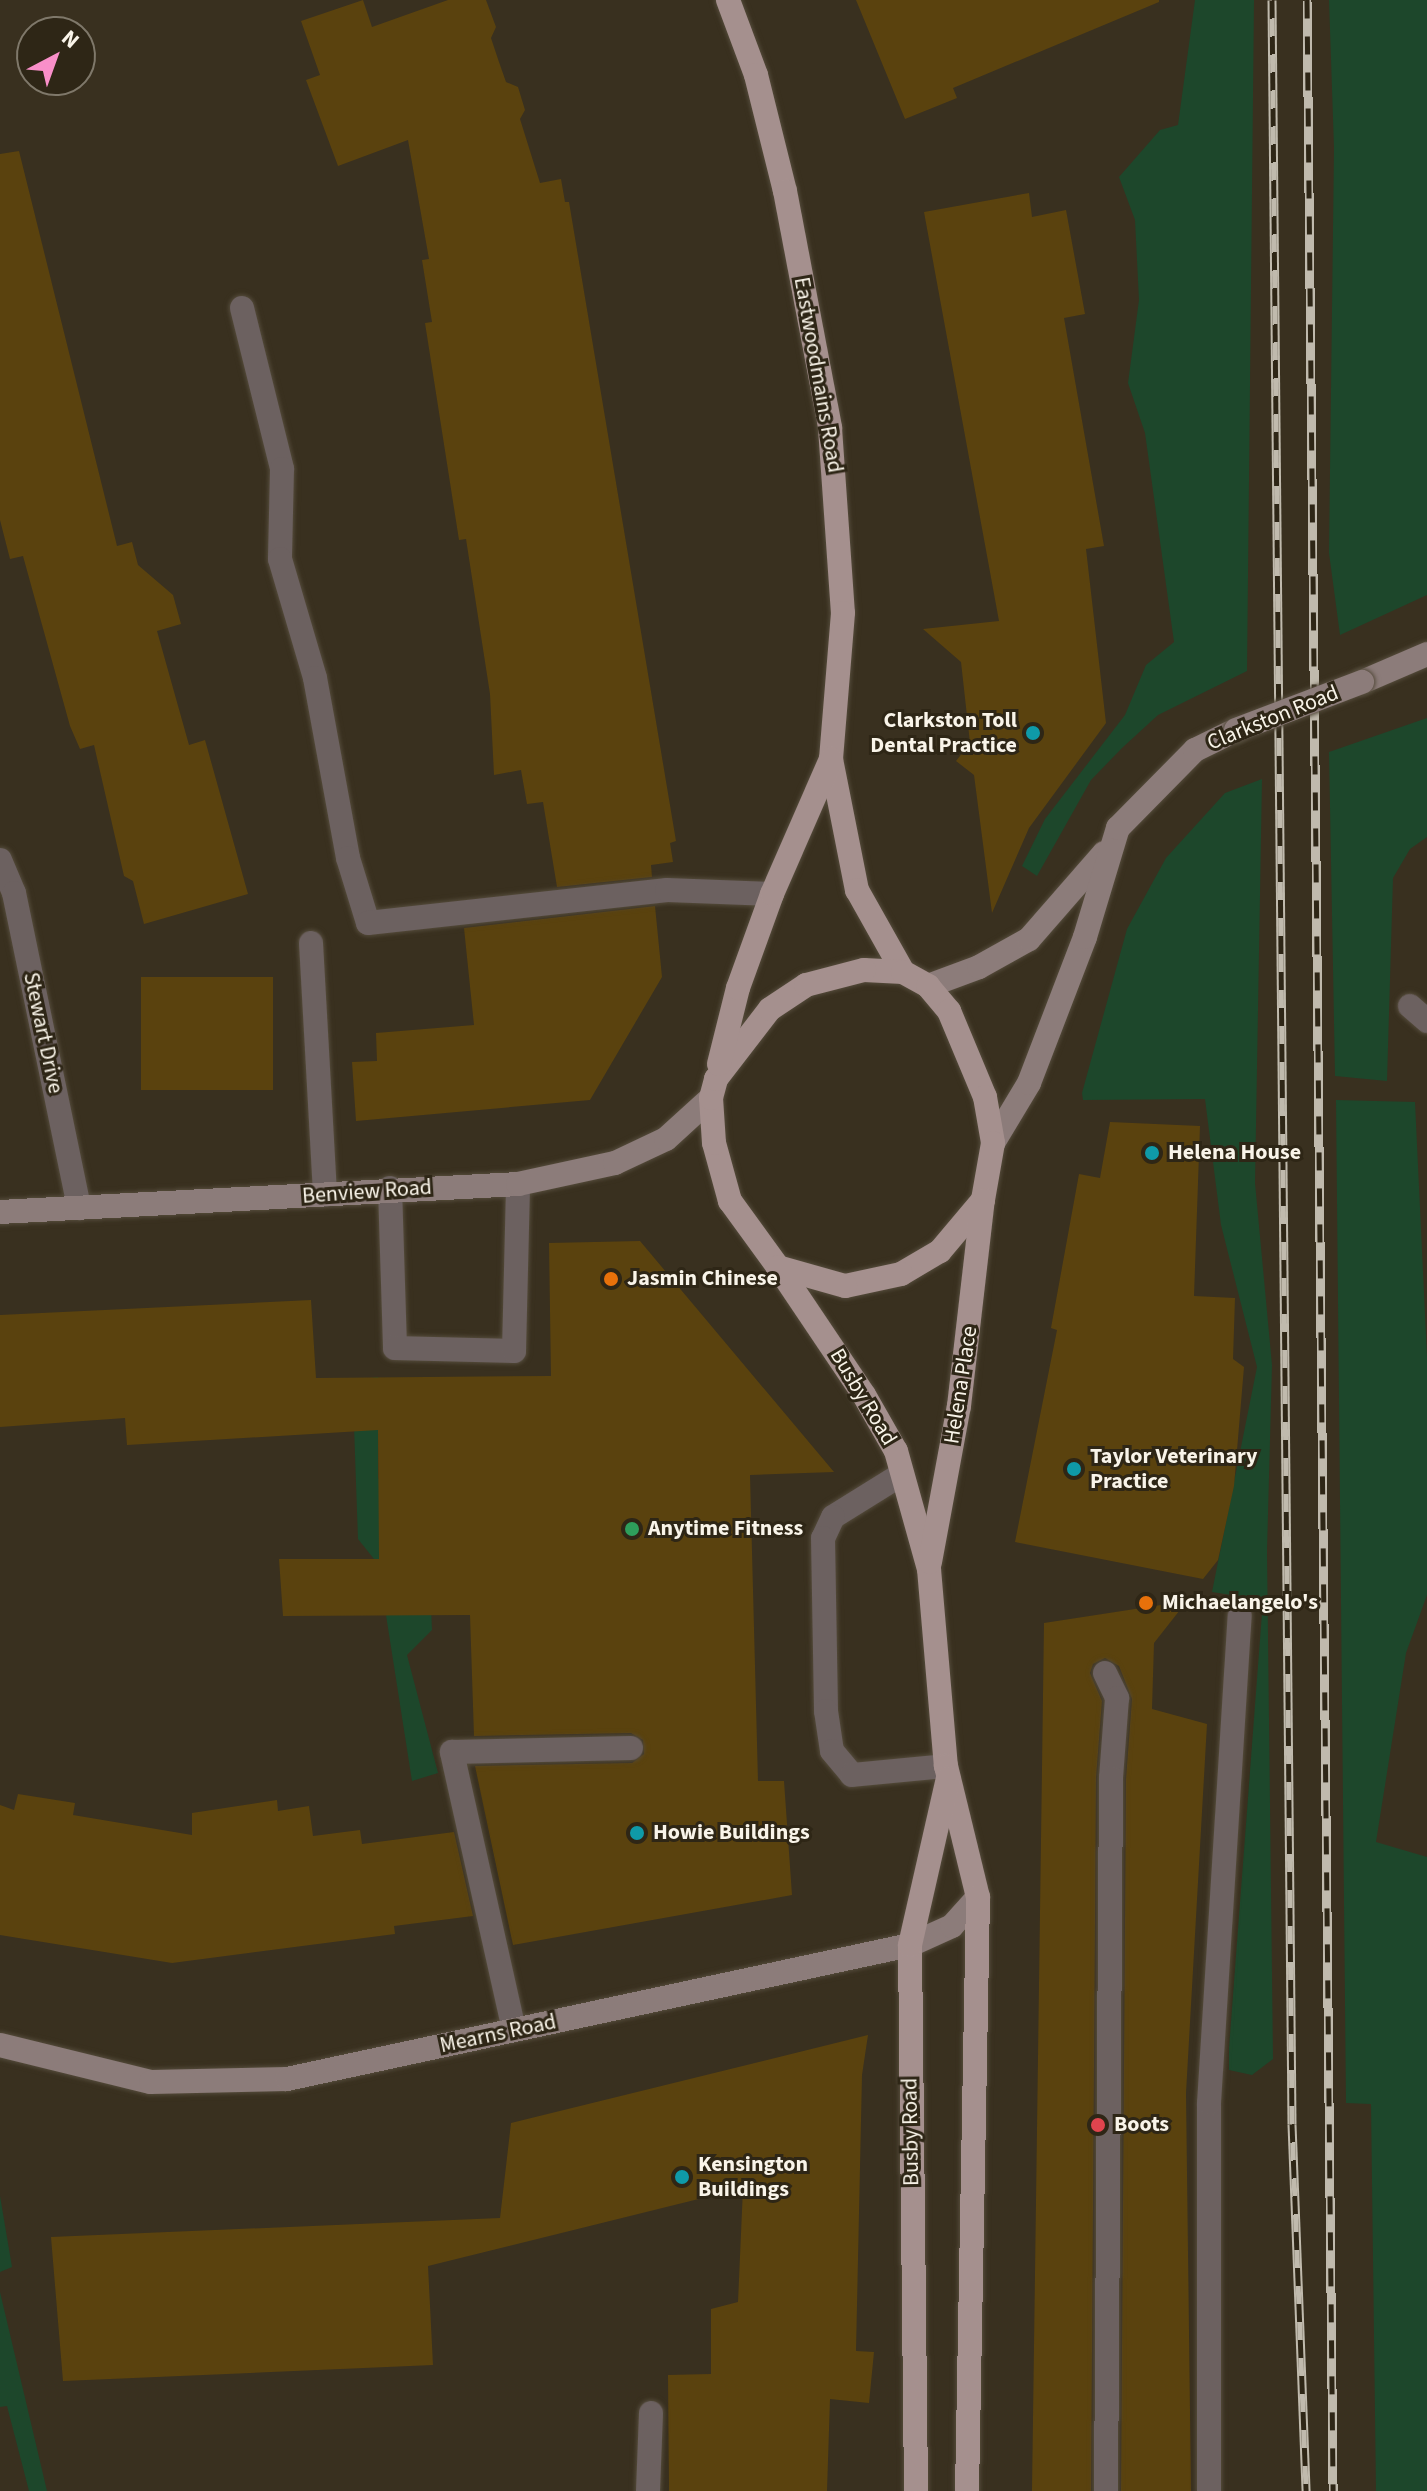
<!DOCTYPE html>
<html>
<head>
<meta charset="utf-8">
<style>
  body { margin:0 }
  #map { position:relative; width:1427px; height:2491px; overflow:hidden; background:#39301f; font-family:"Source Sans 3",sans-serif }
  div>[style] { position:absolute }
  .green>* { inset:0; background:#1d472b }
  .building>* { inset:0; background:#5a420e; transform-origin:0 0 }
  .roads { filter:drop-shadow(0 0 2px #544b3b) drop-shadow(0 0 2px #544b3b) }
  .lane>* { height:24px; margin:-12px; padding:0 12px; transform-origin:12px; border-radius:12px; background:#6c6160 }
  .street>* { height:24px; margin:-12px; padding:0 12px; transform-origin:12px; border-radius:12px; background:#6c6160 }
  .secondary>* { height:24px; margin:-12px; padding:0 12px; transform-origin:12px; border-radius:12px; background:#8c7c7a }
  .primary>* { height:24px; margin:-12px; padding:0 12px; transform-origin:12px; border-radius:12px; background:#a5908e }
  .rail>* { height:9px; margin-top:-4.5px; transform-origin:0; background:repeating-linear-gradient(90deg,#2e2616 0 18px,#c0baad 0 36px); box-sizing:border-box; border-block:2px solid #c0baad }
  .bridges { filter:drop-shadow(0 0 2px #544b3b) drop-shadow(0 0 2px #544b3b) }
  .secondary-bridge>* { height:24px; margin:-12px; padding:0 12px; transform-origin:12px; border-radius:12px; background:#8c7c7a }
  .dots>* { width:22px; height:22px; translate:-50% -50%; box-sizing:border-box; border:4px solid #2e2616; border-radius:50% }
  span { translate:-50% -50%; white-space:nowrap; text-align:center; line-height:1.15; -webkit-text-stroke:6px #2e2616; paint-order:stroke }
  .street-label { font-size:22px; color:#f9f4e9 }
  .poi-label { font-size:22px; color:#f9f4e9; font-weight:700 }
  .right { translate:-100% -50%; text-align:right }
  .left { translate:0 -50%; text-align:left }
  .north { position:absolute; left:16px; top:16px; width:80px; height:80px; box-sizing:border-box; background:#2e2616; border:2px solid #7f786a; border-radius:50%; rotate:41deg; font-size:22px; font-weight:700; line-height:32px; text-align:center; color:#f9f4e9 }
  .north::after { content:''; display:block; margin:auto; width:28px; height:36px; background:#f98fc9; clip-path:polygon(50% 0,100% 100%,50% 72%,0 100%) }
</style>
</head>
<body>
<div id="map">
  <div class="green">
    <i style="clip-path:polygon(1195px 0,1254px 0,1247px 671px,1158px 715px,1122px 748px,1091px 780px,1037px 876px,1022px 866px,1045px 819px,1125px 715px,1146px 665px,1174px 642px,1145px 433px,1128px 383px,1139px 300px,1135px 220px,1119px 177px,1160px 130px,1178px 125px)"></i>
    <i style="clip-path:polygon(1329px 0,1427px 0,1427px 595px,1340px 635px,1329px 553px,1334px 148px)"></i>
    <i style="clip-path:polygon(1427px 718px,1427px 837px,1410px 849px,1393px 878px,1387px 1081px,1335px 1076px,1329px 752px)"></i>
    <i style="clip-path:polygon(1262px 779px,1255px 1183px,1272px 1365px,1267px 1551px,1273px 2059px,1252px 2075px,1229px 2070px,1229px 2048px,1263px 1600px,1212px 1592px,1257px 1367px,1221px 1225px,1205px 1099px,1083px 1100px,1082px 1093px,1127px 929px,1166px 858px,1225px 793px)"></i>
    <i style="clip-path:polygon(1336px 1100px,1415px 1102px,1427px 1357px,1427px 1595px,1406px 1653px,1376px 1842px,1427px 1857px,1427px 2491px,1376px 2491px,1371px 2104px,1346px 2103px)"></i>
    <i style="clip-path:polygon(378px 1377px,378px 1477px,431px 1607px,432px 1630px,407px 1655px,438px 1773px,412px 1781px,378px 1564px,358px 1539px,354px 1426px,358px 1380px)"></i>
    <i style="clip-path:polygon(0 2196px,12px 2267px,0 2272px)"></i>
    <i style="clip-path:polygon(0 2292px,47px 2491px,29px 2491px,7px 2406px,0 2407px)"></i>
  </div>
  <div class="building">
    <i style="clip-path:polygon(363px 0,372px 27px,448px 0,486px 0,496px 27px,491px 38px,499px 62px,506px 82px,518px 87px,525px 110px,520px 119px,540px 183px,561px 179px,565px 202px,569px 202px,676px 841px,670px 843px,673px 862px,651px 865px,652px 877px,557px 887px,543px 802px,527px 804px,521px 770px,494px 775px,490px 694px,466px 539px,459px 540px,425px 323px,432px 322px,422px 260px,429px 259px,408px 140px,338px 166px,306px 80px,320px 75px,301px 21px)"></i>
    <i style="clip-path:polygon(856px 0,1159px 0,1159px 2px,953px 88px,957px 98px,905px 119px)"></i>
    <i style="clip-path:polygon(19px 151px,117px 546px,132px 542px,138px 565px,173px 595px,181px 624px,157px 631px,189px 745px,205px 740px,248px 894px,144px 924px,133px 881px,124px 876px,94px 745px,80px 749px,70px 726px,23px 556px,10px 559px,0 520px,0 154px)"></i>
    <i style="clip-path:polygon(1029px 193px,1032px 217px,1066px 210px,1085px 314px,1064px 318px,1104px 546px,1086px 549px,1106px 723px,1029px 828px,992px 913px,974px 775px,956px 761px,970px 743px,961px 662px,923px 629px,999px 621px,924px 212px)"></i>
    <i style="clip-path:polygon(655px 906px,662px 977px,590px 1100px,356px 1121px,352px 1062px,377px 1061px,376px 1033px,474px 1025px,464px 928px)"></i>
    <i style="left:141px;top:977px;width:132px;height:113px"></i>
    <i style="clip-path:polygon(1110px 1122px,1200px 1126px,1194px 1296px,1235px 1298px,1233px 1359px,1244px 1367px,1234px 1486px,1218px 1560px,1203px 1579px,1015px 1542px,1057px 1330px,1051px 1328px,1079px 1174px,1100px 1178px)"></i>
    <i style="clip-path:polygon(640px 1241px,834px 1472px,750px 1475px,758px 1781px,784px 1781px,792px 1895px,513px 1945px,475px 1766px,632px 1763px,644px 1754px,643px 1740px,631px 1733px,474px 1736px,470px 1615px,283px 1616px,279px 1559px,379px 1559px,378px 1430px,127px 1445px,125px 1418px,0 1427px,0 1315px,311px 1300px,316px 1378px,551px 1376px,549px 1243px)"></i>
    <i style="clip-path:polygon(1187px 1601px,1154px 1643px,1152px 1709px,1207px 1724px,1186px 2093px,1191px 2491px,1121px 2491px,1126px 1779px,1132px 1699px,1119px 1666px,1105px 1658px,1093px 1664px,1090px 1673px,1102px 1701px,1096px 1778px,1091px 2491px,1032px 2491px,1044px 1623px)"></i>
    <i style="clip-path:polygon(18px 1794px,75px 1803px,73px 1815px,192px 1835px,192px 1813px,277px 1800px,278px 1811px,309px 1806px,313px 1836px,360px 1830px,362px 1844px,454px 1832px,473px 1916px,394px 1926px,395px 1934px,172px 1963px,0 1935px,0 1805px,14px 1810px)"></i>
    <i style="clip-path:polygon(868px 2035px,862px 2075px,856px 2351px,874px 2352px,869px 2403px,830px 2399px,827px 2491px,669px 2491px,668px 2375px,711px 2374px,711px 2309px,738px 2302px,743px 2188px,428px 2266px,433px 2365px,63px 2381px,51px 2237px,500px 2218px,511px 2123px)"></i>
  </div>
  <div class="roads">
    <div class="lane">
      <i style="left:242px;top:308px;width:166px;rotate:76deg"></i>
      <i style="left:282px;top:469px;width:90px;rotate:91.3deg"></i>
      <i style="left:280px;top:559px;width:124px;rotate:73.6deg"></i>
      <i style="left:315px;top:678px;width:183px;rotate:79.6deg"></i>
      <i style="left:348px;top:858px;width:68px;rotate:72.9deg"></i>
      <i style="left:368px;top:923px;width:301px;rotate:-6.3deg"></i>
      <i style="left:667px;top:890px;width:105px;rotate:2.2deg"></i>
      <i style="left:311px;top:943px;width:252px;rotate:86.8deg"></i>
      <i style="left:1410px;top:1006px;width:23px;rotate:41deg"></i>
      <i style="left:390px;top:1188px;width:160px;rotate:88.2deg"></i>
      <i style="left:395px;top:1348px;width:119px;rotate:1.4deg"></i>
      <i style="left:514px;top:1351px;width:167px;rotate:-88.6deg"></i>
      <i style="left:902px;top:1474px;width:81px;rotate:148.1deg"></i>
      <i style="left:833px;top:1517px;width:23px;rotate:115deg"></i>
      <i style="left:823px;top:1538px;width:173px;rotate:89deg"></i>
      <i style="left:826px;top:1711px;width:40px;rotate:81.5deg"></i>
      <i style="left:832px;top:1751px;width:31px;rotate:50deg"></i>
      <i style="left:852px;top:1775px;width:94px;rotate:-5.5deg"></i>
      <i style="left:1105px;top:1673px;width:28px;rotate:64deg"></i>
      <i style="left:1117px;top:1698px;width:80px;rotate:94.3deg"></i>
      <i style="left:1111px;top:1778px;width:713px;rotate:90.4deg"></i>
      <i style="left:514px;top:2030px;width:285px;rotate:-102.6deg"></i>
      <i style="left:452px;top:1752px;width:179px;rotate:-1.3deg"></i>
      <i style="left:648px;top:2491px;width:78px;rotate:-87.8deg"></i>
      <i style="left:1209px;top:2491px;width:388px;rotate:-90deg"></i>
      <i style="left:1209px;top:2103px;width:488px;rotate:-86.4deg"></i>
    </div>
    <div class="street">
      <i style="left:0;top:860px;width:36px;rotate:67deg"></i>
      <i style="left:14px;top:893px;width:322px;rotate:78.3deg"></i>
    </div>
    <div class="secondary">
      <i style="left:1362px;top:682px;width:71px;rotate:-23.3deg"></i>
      <i style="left:928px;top:986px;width:54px;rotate:-20.4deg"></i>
      <i style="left:979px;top:967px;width:57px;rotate:-29.2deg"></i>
      <i style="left:1029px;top:939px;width:114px;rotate:-48.9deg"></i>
      <i style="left:993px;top:1143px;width:70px;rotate:-59deg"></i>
      <i style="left:1029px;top:1083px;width:156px;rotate:-69deg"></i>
      <i style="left:1085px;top:937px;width:114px;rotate:-73.2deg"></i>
      <i style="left:1118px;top:828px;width:110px;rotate:-45.4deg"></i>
      <i style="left:1195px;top:750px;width:46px;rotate:-26deg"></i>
      <i style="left:0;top:1212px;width:519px;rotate:-3.09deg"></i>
      <i style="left:518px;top:1184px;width:99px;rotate:-12.2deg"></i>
      <i style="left:615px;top:1163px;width:56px;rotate:-25.2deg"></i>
      <i style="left:666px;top:1139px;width:61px;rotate:-42.3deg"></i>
      <i style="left:0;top:2045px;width:155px;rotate:13.8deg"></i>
      <i style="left:151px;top:2082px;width:136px;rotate:-1.3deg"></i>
      <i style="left:287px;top:2079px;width:637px;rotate:-12.14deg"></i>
      <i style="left:910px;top:1945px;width:46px;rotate:-24.3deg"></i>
      <i style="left:952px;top:1926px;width:39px;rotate:-48deg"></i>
    </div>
    <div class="primary">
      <i style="left:728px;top:0;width:80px;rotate:69.5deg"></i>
      <i style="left:756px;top:75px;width:120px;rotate:76deg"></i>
      <i style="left:785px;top:191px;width:241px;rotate:79.2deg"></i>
      <i style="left:830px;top:428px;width:185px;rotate:86deg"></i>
      <i style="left:843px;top:613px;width:146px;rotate:94.7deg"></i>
      <i style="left:831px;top:759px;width:134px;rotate:78.8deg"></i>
      <i style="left:857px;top:890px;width:94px;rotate:60.7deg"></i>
      <i style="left:864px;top:970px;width:39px;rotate:3deg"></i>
      <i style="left:903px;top:972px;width:29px;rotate:29deg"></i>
      <i style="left:928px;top:986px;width:33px;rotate:50deg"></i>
      <i style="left:949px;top:1011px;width:93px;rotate:67.3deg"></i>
      <i style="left:985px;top:1097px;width:47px;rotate:80.1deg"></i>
      <i style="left:993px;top:1143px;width:58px;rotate:100deg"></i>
      <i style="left:983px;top:1200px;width:67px;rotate:130.1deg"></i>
      <i style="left:940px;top:1251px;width:45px;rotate:149.5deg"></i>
      <i style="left:901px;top:1274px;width:57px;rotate:167.9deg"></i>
      <i style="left:845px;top:1286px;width:70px;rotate:-164.2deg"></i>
      <i style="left:778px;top:1267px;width:82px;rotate:-126deg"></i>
      <i style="left:730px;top:1201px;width:60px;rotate:-105.4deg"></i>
      <i style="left:714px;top:1143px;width:45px;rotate:-93.8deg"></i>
      <i style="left:711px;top:1098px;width:20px;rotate:-75deg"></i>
      <i style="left:716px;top:1079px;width:88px;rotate:-52.4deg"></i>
      <i style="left:770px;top:1009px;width:43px;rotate:-33.7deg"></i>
      <i style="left:806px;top:985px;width:60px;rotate:-14.5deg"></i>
      <i style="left:719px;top:1064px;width:78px;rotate:-76deg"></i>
      <i style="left:738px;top:988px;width:100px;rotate:-70.1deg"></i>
      <i style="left:772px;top:894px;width:147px;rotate:-66.4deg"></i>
      <i style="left:778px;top:1267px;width:154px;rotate:56.1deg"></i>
      <i style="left:864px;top:1395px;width:64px;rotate:60.3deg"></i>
      <i style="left:896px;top:1451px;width:123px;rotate:74.4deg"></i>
      <i style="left:929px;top:1569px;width:198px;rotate:85.1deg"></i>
      <i style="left:946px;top:1766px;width:135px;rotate:76.3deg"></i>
      <i style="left:978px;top:1897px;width:594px;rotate:91.06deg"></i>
      <i style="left:930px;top:1562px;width:159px;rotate:-79.5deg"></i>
      <i style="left:959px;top:1406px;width:207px;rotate:-83.4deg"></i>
      <i style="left:916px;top:2491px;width:546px;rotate:-90.63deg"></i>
      <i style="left:910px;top:1945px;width:171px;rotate:-77.2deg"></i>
    </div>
  </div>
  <div class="rail">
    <i style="left:1272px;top:0;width:2124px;rotate:89.46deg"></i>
    <i style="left:1292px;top:2124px;width:367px;rotate:87.8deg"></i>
    <i style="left:1307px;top:0;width:2491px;rotate:89.4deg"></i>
  </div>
  <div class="bridges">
    <div class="secondary-bridge">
      <i style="left:1236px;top:730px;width:135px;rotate:-20.9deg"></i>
    </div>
  </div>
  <div class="dots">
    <i style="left:1033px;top:733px;background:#0f9aa8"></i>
    <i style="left:1152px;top:1153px;background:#0f9aa8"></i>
    <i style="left:611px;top:1279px;background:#e8710a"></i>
    <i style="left:1074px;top:1469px;background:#0f9aa8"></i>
    <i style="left:632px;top:1529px;background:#2e9e5b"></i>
    <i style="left:1146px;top:1603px;background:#e8710a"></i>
    <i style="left:637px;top:1833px;background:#0f9aa8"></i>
    <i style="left:1098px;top:2125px;background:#e0444e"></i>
    <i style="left:682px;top:2177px;background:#0f9aa8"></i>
  </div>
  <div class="street-label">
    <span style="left:818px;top:375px;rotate:80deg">Eastwoodmains Road</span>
    <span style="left:1273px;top:718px;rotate:-22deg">Clarkston Road</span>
    <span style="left:43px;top:1033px;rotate:78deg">Stewart Drive</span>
    <span style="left:367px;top:1192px;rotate:-4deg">Benview Road</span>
    <span style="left:961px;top:1385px;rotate:-81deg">Helena Place</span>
    <span style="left:863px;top:1397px;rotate:59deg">Busby Road</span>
    <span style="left:498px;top:2034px;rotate:-12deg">Mearns Road</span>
    <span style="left:911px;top:2132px;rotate:-91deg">Busby Road</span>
  </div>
  <div class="poi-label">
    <span class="right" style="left:1017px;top:733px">Clarkston Toll<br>Dental Practice</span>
    <span class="left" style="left:1168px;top:1153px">Helena House</span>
    <span class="left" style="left:627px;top:1279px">Jasmin Chinese</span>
    <span class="left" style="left:1090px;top:1469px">Taylor Veterinary<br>Practice</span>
    <span class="left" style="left:648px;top:1529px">Anytime Fitness</span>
    <span class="left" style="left:1162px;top:1603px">Michaelangelo's</span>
    <span class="left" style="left:653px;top:1833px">Howie Buildings</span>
    <span class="left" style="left:1114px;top:2125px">Boots</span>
    <span class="left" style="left:698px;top:2177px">Kensington<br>Buildings</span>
  </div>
  <div class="north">N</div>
</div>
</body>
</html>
